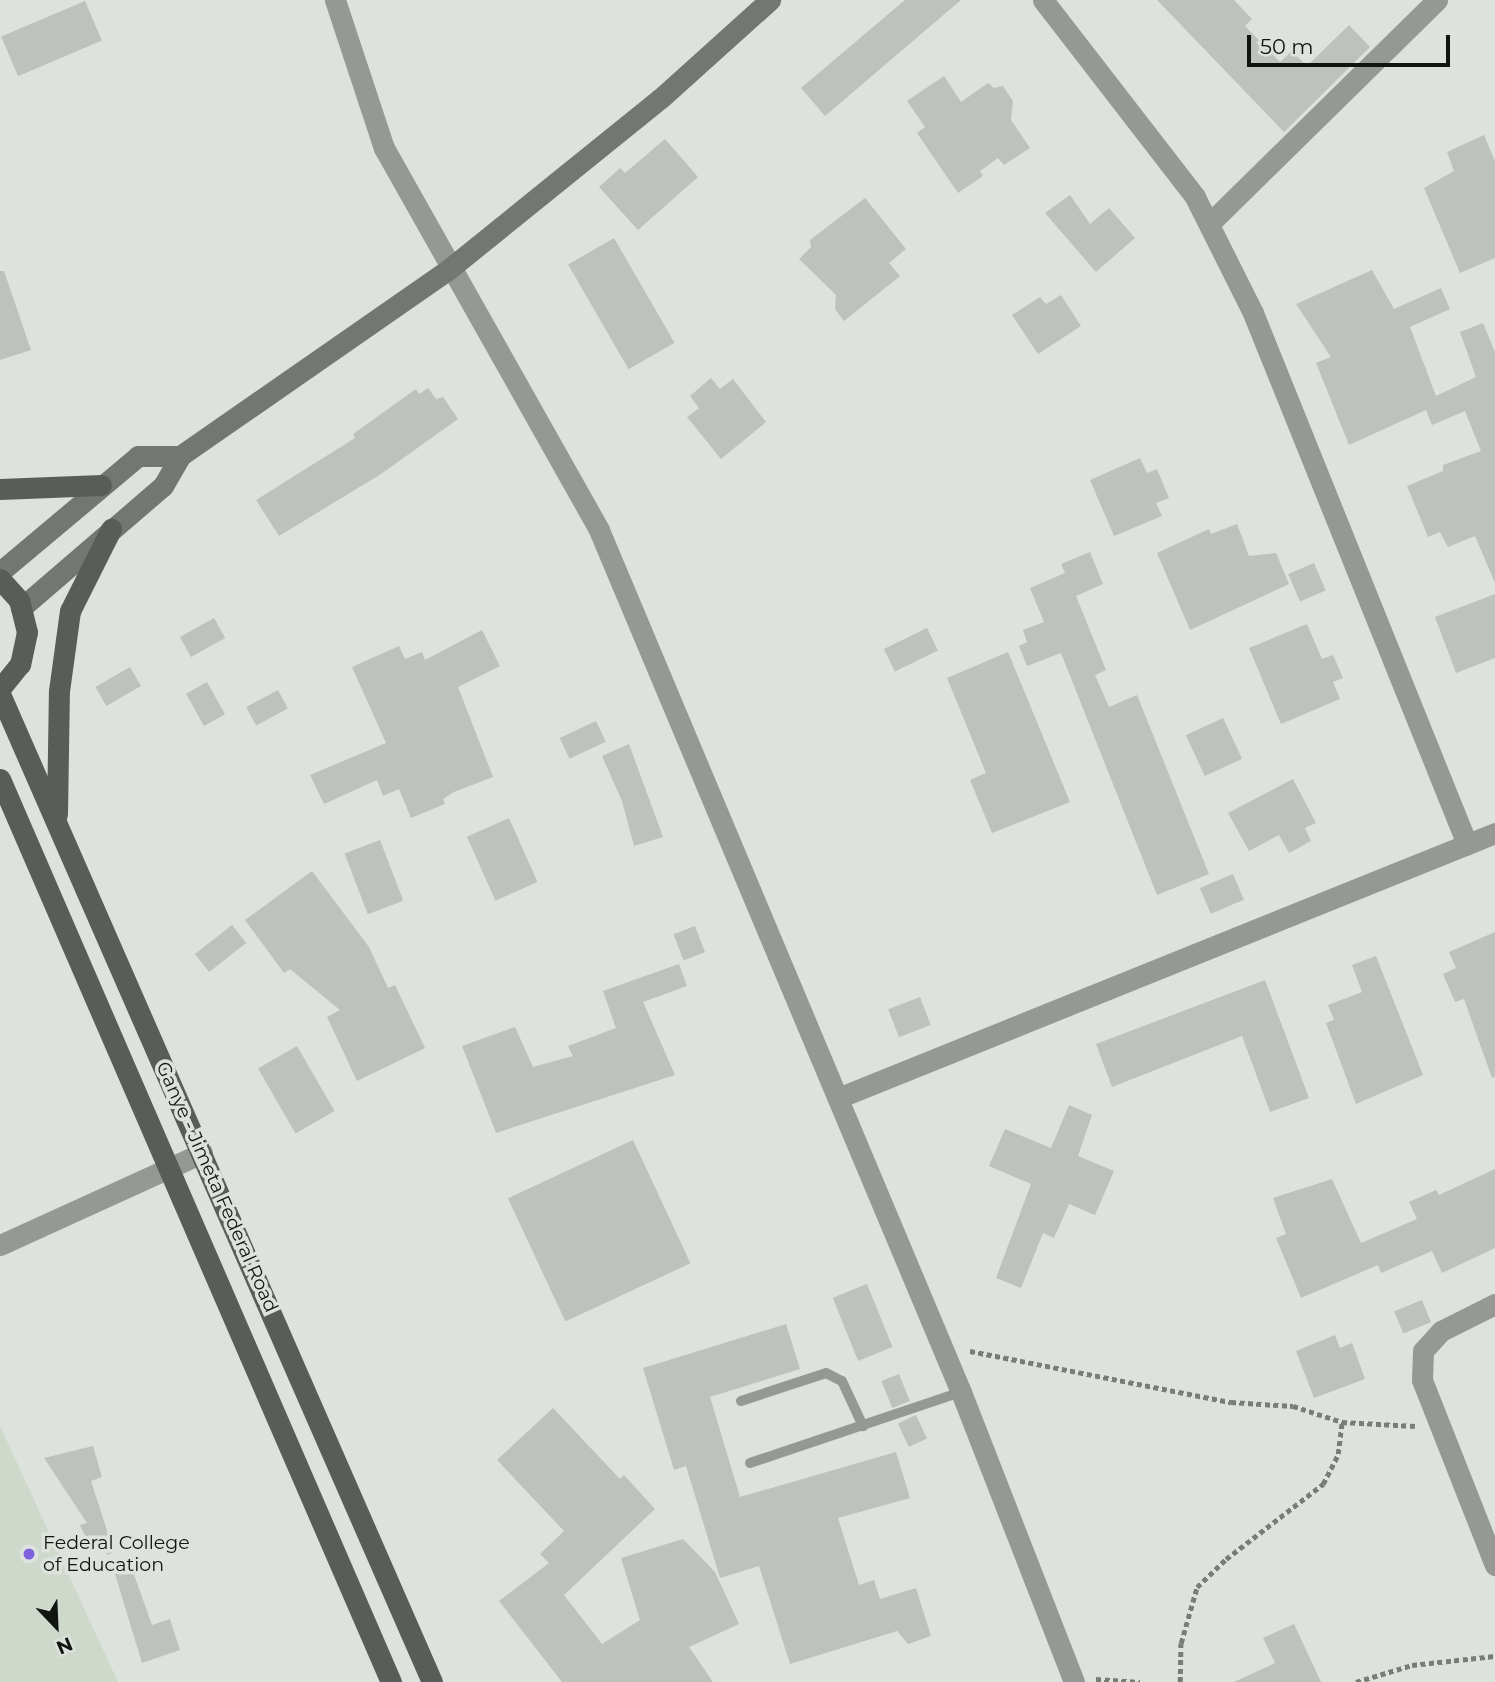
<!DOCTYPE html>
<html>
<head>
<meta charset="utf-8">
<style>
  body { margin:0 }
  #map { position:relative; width:1495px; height:1682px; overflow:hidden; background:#dde2dc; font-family:Montserrat,sans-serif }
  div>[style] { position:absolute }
  .built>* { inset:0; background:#ced9cc }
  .building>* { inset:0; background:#bdc2bc; transform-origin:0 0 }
  .path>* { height:4.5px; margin-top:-2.25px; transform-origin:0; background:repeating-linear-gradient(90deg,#797d78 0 5px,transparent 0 8.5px) }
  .lane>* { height:10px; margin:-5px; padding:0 5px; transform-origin:5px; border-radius:5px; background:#969896 }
  .street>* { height:21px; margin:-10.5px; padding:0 10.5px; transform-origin:10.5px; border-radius:10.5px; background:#969896 }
  .secondary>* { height:21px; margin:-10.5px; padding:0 10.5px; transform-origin:10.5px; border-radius:10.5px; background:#737672 }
  .primary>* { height:21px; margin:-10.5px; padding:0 10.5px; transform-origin:10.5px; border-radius:10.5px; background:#595d59 }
  .dots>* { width:19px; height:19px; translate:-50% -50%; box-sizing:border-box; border:4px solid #dde2dc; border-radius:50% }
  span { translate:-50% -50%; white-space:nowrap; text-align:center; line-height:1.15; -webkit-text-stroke:7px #dde2dc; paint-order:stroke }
  .street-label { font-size:19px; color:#121411 }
  .poi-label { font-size:19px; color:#121411 }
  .left { translate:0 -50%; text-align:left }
  .north { position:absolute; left:21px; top:1591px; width:70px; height:70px; -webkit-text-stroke:5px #dde2dc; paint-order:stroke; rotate:157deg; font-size:19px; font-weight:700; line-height:28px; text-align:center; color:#121411 }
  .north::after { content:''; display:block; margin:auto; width:24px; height:32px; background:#121411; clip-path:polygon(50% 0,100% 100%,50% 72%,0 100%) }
  .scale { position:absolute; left:1247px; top:35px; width:203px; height:32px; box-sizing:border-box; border:4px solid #121411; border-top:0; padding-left:9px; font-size:21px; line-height:24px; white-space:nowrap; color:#121411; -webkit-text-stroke:5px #dde2dc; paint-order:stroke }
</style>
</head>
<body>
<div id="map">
  <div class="built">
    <i style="clip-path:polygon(0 1426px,118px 1682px,0 1682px)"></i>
  </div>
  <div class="building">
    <i style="clip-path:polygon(905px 0,961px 0,825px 116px,801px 88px)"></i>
    <i style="clip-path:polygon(1157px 0,1234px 0,1252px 19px,1245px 26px,1280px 62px,1292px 51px,1307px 66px,1349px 25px,1370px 47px,1284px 132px)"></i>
    <i style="left:85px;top:1px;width:43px;height:91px;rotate:67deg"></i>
    <i style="clip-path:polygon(944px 76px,961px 102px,988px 83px,994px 88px,1003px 86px,1013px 101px,1011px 120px,1030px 148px,1004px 165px,998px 158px,980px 171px,983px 176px,958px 193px,917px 133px,925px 127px,907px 101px)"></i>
    <i style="clip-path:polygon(1484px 135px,1495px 161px,1495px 258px,1460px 273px,1424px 188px,1454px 171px,1447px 152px)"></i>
    <i style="clip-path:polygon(665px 139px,698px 177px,638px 230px,599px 187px,620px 168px,625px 173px)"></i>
    <i style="clip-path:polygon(1070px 195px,1090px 224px,1109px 208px,1135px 238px,1096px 272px,1045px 213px)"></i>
    <i style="clip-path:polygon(865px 198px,906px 249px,889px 263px,900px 276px,844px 321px,835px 309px,836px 295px,799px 259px,811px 247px,810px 240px)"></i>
    <i style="left:614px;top:238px;width:121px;height:53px;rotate:60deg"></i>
    <i style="clip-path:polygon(1372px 270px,1394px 309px,1441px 288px,1450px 309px,1410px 327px,1436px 396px,1476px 377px,1460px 332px,1483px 323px,1495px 352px,1495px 583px,1475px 536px,1448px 547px,1440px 532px,1428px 537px,1407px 486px,1443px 471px,1443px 465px,1481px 451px,1465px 411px,1432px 425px,1426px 410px,1349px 445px,1316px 363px,1331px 357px,1296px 304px)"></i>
    <i style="clip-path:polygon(0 271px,4px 271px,31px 350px,0 360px)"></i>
    <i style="clip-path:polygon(1061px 295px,1081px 326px,1038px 354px,1012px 315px,1040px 297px,1046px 304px)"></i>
    <i style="clip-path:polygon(711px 378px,720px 389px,733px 379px,766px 422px,721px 459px,687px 417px,699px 408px,690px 396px)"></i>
    <i style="clip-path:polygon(428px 388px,436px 399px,443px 397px,458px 419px,381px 474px,279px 536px,256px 500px,355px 438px,353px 434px,416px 389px,419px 394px)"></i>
    <i style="clip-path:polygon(1140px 458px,1147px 473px,1157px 469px,1169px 498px,1156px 503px,1162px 516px,1114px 536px,1090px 480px)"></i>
    <i style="clip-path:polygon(1237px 524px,1249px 556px,1276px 553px,1289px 584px,1190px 630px,1157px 553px,1209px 529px,1211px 534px)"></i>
    <i style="clip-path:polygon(1090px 552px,1103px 584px,1076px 596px,1106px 670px,1095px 675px,1109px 707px,1137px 695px,1209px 874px,1157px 895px,1061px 653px,1027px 666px,1019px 646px,1027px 642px,1023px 630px,1044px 622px,1030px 588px,1065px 573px,1061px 564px)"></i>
    <i style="left:1314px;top:563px;width:30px;height:28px;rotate:67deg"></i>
    <i style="clip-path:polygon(1495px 594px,1495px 658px,1456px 673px,1435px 617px)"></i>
    <i style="left:214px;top:618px;width:23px;height:39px;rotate:61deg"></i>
    <i style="clip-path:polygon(1307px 624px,1322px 659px,1333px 655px,1343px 678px,1333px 682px,1340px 699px,1281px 724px,1249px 648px)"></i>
    <i style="left:927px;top:628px;width:25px;height:48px;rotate:64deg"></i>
    <i style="clip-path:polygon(482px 630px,500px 666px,458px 687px,493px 777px,454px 792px,443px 799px,445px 804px,411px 818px,399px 789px,383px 796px,377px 780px,324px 804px,310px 775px,386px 743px,352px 667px,399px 646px,405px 659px,422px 652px,425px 660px)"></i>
    <i style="clip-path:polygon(1008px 652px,1070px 802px,992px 833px,970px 780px,986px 773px,947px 678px)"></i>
    <i style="left:130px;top:667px;width:22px;height:40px;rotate:60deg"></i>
    <i style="left:207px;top:682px;width:37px;height:24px;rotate:61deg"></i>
    <i style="left:278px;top:690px;width:21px;height:36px;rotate:62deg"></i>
    <i style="left:1223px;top:718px;width:45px;height:41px;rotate:65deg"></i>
    <i style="left:596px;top:721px;width:23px;height:40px;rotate:65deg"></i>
    <i style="clip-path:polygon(629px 744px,663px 837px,634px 846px,622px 801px,602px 756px)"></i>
    <i style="clip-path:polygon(1293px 779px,1316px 823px,1305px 828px,1311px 841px,1289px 853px,1279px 835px,1249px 851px,1228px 813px)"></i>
    <i style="left:509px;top:818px;width:70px;height:46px;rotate:66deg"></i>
    <i style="left:380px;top:840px;width:65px;height:38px;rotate:69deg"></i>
    <i style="clip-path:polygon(312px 871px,369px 947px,388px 988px,395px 985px,425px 1048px,357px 1081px,327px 1017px,340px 1010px,290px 969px,284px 973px,245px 920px)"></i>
    <i style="left:1233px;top:874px;width:28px;height:36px;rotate:67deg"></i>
    <i style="left:232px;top:925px;width:23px;height:47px;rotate:52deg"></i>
    <i style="left:695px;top:926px;width:28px;height:23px;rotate:69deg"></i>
    <i style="clip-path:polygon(1495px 932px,1495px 1077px,1492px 1078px,1464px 999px,1455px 1002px,1443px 974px,1456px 968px,1449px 952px)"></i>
    <i style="clip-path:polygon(1376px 956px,1423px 1075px,1356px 1104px,1326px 1023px,1334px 1020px,1328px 1005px,1362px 992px,1352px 965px)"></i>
    <i style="clip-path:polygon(679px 964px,687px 986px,643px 1002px,675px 1075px,496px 1133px,462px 1046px,515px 1027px,533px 1067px,573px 1056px,568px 1046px,616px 1028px,603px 991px)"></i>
    <i style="clip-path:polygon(1265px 980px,1309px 1098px,1270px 1112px,1242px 1036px,1112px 1087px,1096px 1044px)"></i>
    <i style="left:920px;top:997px;width:30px;height:34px;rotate:69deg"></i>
    <i style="left:297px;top:1046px;width:75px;height:45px;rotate:60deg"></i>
    <i style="clip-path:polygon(1069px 1105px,1092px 1115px,1078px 1156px,1114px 1171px,1095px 1215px,1069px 1204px,1054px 1238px,1043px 1233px,1021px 1288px,996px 1278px,1031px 1184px,989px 1166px,1005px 1129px,1051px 1148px)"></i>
    <i style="left:633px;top:1140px;width:136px;height:138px;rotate:65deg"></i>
    <i style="clip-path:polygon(1495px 1169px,1495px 1248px,1442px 1273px,1432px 1251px,1381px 1273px,1378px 1265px,1301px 1298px,1276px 1238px,1286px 1234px,1273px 1198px,1332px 1179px,1361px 1243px,1417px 1219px,1409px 1202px,1436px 1190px,1439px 1195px)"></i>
    <i style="left:867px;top:1284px;width:68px;height:37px;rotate:68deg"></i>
    <i style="left:1422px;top:1300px;width:24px;height:30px;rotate:68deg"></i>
    <i style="clip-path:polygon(786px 1324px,800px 1369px,710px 1397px,740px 1497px,896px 1452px,910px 1498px,838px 1518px,859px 1585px,874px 1580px,880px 1599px,916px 1588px,931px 1636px,908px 1644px,897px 1631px,790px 1664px,759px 1566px,720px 1578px,686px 1466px,674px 1470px,643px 1368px)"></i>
    <i style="clip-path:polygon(1335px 1335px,1340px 1348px,1352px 1343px,1365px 1379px,1314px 1398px,1296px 1351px)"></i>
    <i style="left:899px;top:1374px;width:29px;height:19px;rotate:68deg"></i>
    <i style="clip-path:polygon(553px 1408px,620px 1479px,624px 1475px,655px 1509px,564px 1595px,602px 1644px,640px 1620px,621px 1558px,683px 1539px,715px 1572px,739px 1624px,689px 1647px,713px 1682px,562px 1682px,499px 1601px,549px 1563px,540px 1554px,564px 1531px,497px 1460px)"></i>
    <i style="left:916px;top:1415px;width:26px;height:20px;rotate:65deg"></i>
    <i style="clip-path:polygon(93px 1446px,102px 1477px,91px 1481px,114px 1552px,108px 1555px,100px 1544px,91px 1549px,80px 1525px,87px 1523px,44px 1458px)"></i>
    <i style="clip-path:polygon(132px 1569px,152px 1625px,170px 1619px,180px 1650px,142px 1663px,115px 1574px)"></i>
    <i style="clip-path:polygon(1294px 1624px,1321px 1682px,1234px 1682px,1275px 1663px,1263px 1638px)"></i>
  </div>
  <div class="path">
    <i style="left:970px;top:1351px;width:266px;rotate:11.1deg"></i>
    <i style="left:1231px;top:1402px;width:62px;rotate:3.7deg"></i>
    <i style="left:1293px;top:1406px;width:52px;rotate:18.1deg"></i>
    <i style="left:1342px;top:1422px;width:73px;rotate:3.1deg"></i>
    <i style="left:1096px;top:1679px;width:44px;rotate:3.9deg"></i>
    <i style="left:1180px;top:1682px;width:39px;rotate:-89deg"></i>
    <i style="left:1181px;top:1643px;width:58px;rotate:-74.1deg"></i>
    <i style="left:1197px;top:1587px;width:40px;rotate:-44deg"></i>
    <i style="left:1226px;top:1559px;width:123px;rotate:-37.7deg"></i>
    <i style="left:1323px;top:1484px;width:34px;rotate:-63deg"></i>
    <i style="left:1338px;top:1454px;width:32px;rotate:-83deg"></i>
    <i style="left:1356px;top:1682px;width:59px;rotate:-16.9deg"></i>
    <i style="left:1412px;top:1665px;width:83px;rotate:-6.2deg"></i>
  </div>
  <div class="lane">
    <i style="left:741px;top:1401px;width:89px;rotate:-18.2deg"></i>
    <i style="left:826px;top:1373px;width:18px;rotate:27deg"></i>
    <i style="left:842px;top:1381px;width:50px;rotate:65deg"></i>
    <i style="left:750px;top:1463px;width:223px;rotate:-18.6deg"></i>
  </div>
  <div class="street">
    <i style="left:335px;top:0;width:156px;rotate:71.7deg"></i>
    <i style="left:384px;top:148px;width:438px;rotate:60.6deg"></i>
    <i style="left:599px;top:530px;width:935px;rotate:67.22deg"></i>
    <i style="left:961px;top:1392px;width:311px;rotate:68.7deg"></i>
    <i style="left:1043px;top:0;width:249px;rotate:52.3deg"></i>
    <i style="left:1195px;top:197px;width:130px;rotate:63.4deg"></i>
    <i style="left:1253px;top:313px;width:573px;rotate:68.05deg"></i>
    <i style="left:1209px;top:224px;width:320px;rotate:-44.5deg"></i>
    <i style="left:838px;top:1098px;width:708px;rotate:-21.97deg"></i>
    <i style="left:0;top:1245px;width:222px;rotate:-24.5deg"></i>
    <i style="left:1495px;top:1304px;width:60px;rotate:153.4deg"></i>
    <i style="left:1441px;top:1331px;width:27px;rotate:132deg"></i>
    <i style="left:1423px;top:1351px;width:29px;rotate:92deg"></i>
    <i style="left:1422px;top:1380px;width:199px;rotate:68.5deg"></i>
  </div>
  <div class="secondary">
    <i style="left:0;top:572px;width:180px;rotate:-40deg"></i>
    <i style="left:138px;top:456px;width:42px"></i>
    <i style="left:21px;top:608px;width:187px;rotate:-40.7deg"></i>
    <i style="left:163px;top:486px;width:34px;rotate:-60deg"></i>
    <i style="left:180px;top:456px;width:328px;rotate:-34.8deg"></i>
    <i style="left:449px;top:269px;width:272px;rotate:-38.9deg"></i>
    <i style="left:661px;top:98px;width:147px;rotate:-42deg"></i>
  </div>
  <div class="primary">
    <i style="left:0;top:489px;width:101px;rotate:-2.3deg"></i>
    <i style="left:0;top:579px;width:28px;rotate:48deg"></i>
    <i style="left:19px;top:600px;width:33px;rotate:76deg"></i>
    <i style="left:27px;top:632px;width:33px;rotate:102deg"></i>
    <i style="left:20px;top:664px;width:32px;rotate:129deg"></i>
    <i style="left:0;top:694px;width:1078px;rotate:66.38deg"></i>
    <i style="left:0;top:779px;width:984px;rotate:66.59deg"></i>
    <i style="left:57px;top:814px;width:123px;rotate:-89.1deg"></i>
    <i style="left:59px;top:691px;width:81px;rotate:-82.2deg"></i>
    <i style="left:70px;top:611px;width:92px;rotate:-63.4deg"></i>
  </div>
  <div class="dots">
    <i style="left:29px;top:1554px;background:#7f63de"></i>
  </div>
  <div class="street-label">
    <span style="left:217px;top:1187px;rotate:66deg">Ganye - Jimeta Federal Road</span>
  </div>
  <div class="poi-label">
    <span class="left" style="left:43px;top:1554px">Federal College<br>of Education</span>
  </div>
  <div class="north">N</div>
  <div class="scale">50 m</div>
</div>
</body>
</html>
